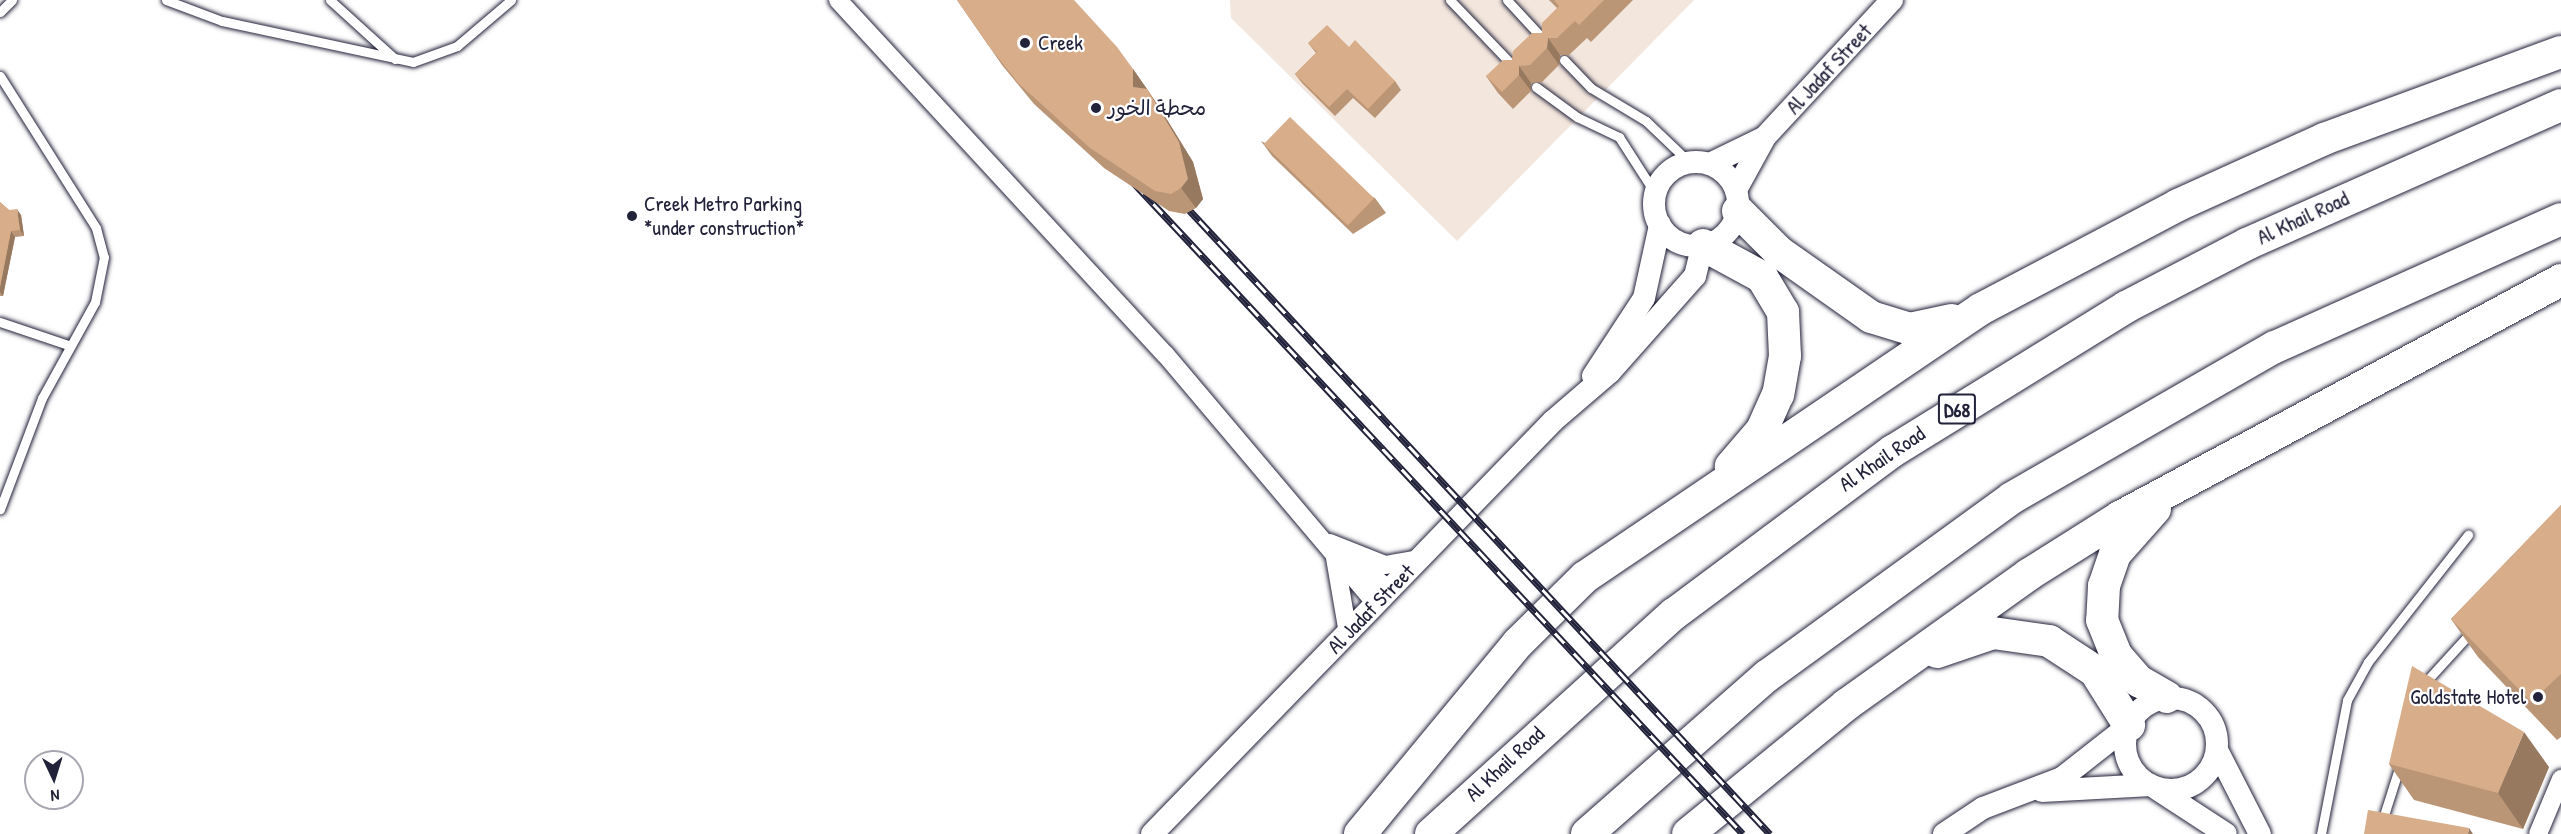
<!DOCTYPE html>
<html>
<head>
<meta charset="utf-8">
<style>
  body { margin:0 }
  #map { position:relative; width:2561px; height:834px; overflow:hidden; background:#fff; font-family:"Patrick Hand","Playpen Sans Arabic",sans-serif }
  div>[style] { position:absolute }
  .built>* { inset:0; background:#f3e6dc }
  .roads { filter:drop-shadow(0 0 2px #22223b) drop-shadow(0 0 2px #22223b) }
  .service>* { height:9px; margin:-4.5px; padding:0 4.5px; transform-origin:4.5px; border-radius:4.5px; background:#fff }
  .minor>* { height:18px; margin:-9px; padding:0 9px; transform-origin:9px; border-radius:9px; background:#fff }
  .tertiary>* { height:22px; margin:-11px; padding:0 11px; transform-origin:11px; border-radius:11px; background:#fff }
  .tertiary>.ring { margin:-11px; padding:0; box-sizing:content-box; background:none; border:22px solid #fff; border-radius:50% }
  .motorway>* { height:32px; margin:-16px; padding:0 16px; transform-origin:16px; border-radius:16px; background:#fff }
  .rail>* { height:7px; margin-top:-3.5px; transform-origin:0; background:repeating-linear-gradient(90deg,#fff 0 14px,#22223b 0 28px); box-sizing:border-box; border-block:2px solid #22223b }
  .wall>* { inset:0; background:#ba9576 }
  .shaded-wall>* { inset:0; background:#977960 }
  .building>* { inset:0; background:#d8ad89; transform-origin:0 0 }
  .dots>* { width:16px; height:16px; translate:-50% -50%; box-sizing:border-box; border:3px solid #fff; border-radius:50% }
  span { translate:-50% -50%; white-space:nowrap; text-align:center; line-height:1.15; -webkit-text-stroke:4.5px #fff; paint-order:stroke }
  .shield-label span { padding:2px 4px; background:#fff; border:2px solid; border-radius:4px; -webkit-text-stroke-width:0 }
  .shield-label { font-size:20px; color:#22223b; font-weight:700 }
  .poi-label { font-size:21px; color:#22223b }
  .left { translate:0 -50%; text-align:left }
  .right { translate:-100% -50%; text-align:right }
  .street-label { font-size:21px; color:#22223b }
  .north { position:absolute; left:24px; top:750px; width:60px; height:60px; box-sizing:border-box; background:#fff; border:2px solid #a7a7b1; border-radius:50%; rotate:176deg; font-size:16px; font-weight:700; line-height:24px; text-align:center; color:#22223b }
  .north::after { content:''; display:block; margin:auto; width:21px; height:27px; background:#22223b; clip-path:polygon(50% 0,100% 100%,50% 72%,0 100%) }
</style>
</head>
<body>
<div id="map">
  <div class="built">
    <i style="clip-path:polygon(1230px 0,1694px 0,1457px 241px,1231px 18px)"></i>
  </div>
  <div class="roads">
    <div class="service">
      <i style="left:166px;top:0;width:60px;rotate:20.6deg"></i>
      <i style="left:222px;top:21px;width:195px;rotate:12.1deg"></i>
      <i style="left:413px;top:62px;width:47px;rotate:-20deg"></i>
      <i style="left:457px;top:46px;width:71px;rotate:-40.4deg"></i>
      <i style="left:330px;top:0;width:88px;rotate:42.2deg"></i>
      <i style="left:1450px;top:0;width:94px;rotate:46.3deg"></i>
      <i style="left:1507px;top:0;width:56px;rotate:47.2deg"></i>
      <i style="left:0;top:12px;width:17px;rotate:-45deg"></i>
      <i style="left:1564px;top:60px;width:39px;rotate:46deg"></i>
      <i style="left:1591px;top:88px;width:64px;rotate:31deg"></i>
      <i style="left:1646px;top:121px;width:59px;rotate:43.6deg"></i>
      <i style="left:0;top:76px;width:180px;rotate:57.7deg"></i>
      <i style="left:96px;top:228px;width:30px;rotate:75deg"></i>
      <i style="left:104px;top:257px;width:46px;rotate:101.3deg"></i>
      <i style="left:95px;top:302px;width:110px;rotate:118.9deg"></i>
      <i style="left:42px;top:398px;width:119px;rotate:110.7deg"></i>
      <i style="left:1536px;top:87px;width:51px;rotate:36.2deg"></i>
      <i style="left:1577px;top:117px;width:47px;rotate:25.5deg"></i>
      <i style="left:1619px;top:137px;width:67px;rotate:57.3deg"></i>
      <i style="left:0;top:322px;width:72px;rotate:18.7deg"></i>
      <i style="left:2422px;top:686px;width:76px;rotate:-47.7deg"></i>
      <i style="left:2321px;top:834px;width:136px;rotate:-79deg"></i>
      <i style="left:2347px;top:700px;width:43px;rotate:-61.1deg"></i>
      <i style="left:2368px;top:662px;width:162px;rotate:-51.8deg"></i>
      <i style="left:2378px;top:834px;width:72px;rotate:-72.3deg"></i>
    </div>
    <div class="minor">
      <i style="left:838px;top:0;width:482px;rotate:47.3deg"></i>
      <i style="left:1165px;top:354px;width:327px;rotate:49.8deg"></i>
      <i style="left:1330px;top:543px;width:59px;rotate:21.8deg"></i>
      <i style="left:1385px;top:565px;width:36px;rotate:-10deg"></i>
      <i style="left:1335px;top:558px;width:76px;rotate:80.2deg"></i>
      <i style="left:1351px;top:560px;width:49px;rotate:37.6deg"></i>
      <i style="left:2538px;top:834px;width:60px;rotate:-67.3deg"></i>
    </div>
    <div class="tertiary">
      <i class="ring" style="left:1654px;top:162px;width:62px;height:62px"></i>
      <i style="left:1710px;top:164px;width:59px;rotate:-26.1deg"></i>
      <i style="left:1736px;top:190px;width:60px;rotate:-61.3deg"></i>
      <i style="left:1765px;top:137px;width:187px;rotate:-47.2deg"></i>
      <i style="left:1593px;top:376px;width:93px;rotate:-56.8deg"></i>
      <i style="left:1644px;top:298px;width:75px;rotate:-77.6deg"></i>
      <i class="ring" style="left:2125px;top:698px;width:70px;height:70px"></i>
      <i style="left:2217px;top:750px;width:94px;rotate:62.9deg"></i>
      <i style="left:2157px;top:789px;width:82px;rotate:33.1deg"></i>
      <i style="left:2042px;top:791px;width:109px;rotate:-3.2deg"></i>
      <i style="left:1152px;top:834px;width:576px;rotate:-45.84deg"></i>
      <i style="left:1553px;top:421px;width:75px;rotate:-40.7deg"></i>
      <i style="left:1610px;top:372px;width:128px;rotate:-48.5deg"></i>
      <i style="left:1695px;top:276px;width:32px;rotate:-76deg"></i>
      <i style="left:1944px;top:834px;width:47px;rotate:-33.7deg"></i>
      <i style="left:1983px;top:808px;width:85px;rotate:-20.8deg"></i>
      <i style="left:2062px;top:778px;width:84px;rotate:-38.2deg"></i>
    </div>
    <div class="motorway">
      <i style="left:1738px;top:211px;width:58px;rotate:45deg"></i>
      <i style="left:1779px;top:252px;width:113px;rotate:35.2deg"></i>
      <i style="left:1871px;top:317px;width:41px;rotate:17.1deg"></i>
      <i style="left:1910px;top:329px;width:43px;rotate:-12.1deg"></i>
      <i style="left:1703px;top:245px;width:67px;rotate:28.5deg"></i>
      <i style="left:1762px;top:277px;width:41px;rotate:59deg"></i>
      <i style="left:1783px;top:312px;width:44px;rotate:87.4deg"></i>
      <i style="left:1785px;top:356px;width:39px;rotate:100deg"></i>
      <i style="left:1778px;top:394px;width:39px;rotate:114deg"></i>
      <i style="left:1762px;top:430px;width:48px;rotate:130.7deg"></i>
      <i style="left:2155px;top:509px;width:60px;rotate:131.6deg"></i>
      <i style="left:2115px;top:554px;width:34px;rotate:109deg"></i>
      <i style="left:2104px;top:586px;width:34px;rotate:93deg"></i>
      <i style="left:2102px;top:620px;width:38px;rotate:68deg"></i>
      <i style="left:2116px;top:655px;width:35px;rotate:49deg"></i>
      <i style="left:2139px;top:681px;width:32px;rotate:30deg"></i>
      <i style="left:1937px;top:652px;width:59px;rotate:-18.7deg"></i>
      <i style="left:1993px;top:633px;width:57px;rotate:8.1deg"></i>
      <i style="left:2049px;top:641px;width:55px;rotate:33.1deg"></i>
      <i style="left:2095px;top:671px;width:64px;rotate:57.8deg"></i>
      <i style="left:1360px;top:834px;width:248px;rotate:-50.4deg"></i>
      <i style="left:1518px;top:643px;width:94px;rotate:-44.6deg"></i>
      <i style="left:1585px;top:577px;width:478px;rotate:-34.1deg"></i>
      <i style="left:1981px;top:309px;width:223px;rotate:-27.8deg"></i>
      <i style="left:2178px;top:205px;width:160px;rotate:-24.3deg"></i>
      <i style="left:2324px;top:139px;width:252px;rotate:-20.2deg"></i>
      <i style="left:1431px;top:834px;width:328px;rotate:-42.2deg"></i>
      <i style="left:1674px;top:614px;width:273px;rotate:-36.7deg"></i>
      <i style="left:1893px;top:451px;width:274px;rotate:-31.7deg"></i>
      <i style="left:2126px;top:307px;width:136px;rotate:-27.5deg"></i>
      <i style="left:2247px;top:244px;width:343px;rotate:-23.9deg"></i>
      <i style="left:1587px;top:834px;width:240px;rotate:-41.3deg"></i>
      <i style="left:1767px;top:676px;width:303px;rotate:-36deg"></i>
      <i style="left:2012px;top:498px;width:303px;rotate:-29.9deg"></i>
      <i style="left:2275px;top:347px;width:313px;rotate:-24.1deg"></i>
      <i style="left:1688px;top:834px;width:204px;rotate:-39.2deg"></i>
      <i style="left:1846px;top:705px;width:224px;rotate:-35.5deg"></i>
      <i style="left:2028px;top:575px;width:109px;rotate:-32.2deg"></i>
      <i style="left:2120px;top:517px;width:501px;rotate:-28.25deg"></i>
    </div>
  </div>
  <div class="rail">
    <i style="left:1134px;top:183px;width:891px;rotate:46.91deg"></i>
    <i style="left:1180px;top:200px;width:866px;rotate:47.06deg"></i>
  </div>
  <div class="wall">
    <i style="clip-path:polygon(957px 0,1133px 69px,1161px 110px,1193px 162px,1203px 199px,1196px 208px,1185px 214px,1169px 211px,1104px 168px,1034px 104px,1002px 65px)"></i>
    <i style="clip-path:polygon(1549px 0,1633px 0,1591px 42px,1587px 38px,1569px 55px,1560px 55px,1559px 65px,1542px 82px,1531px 83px,1531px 91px,1513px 109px,1498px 93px,1486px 76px,1512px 60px,1542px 33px,1557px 8px)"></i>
    <i style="clip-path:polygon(1308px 43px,1349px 47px,1395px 81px,1401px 90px,1375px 118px,1353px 98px,1335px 116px,1302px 83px,1295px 74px,1316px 53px)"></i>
    <i style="clip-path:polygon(1261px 141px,1375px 198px,1386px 213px,1353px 234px,1272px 156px)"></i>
    <i style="clip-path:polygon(0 202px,9px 210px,21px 215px,24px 236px,15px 237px,3px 296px,0 296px)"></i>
    <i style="clip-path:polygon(2561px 505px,2561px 737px,2557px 740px,2478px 657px,2451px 619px)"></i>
    <i style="clip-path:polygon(2389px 764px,2549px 767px,2523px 829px,2414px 800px)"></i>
  </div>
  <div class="shaded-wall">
    <i style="clip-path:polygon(1548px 38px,1560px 55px,1559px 65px,1547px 48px)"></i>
    <i style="clip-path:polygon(1519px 66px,1531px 83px,1531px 91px,1519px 75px)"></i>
    <i style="clip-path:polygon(1133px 69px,1147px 89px,1133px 87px)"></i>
    <i style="clip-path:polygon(1147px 89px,1161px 110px,1193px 162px,1203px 199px,1196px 208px,1181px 188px)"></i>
    <i style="clip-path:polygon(17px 209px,21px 215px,24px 236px,20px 230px)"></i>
    <i style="clip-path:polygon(11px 231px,15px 237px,3px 296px,0 292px,0 287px)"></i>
    <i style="clip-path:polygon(2524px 732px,2549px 767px,2523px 829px,2498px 793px)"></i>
    <i style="clip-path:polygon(2469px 828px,2473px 834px,2468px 834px)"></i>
  </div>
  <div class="building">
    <i style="clip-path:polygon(957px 0,1074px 0,1117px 47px,1133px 69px,1133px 87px,1147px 89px,1179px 142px,1188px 179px,1181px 188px,1171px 194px,1155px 191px,1090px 148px,1019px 84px,988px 45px)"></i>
    <i style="clip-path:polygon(1554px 0,1604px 0,1579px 25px,1575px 21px,1557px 38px,1548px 38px,1547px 48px,1530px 65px,1519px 66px,1519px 75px,1502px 92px,1486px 76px,1503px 60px,1512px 60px,1513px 51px,1532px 33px,1542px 33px,1542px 23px,1559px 6px)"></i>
    <i style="clip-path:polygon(1327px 25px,1349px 47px,1355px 40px,1395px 81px,1368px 109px,1347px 89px,1329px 107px,1295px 74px,1317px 52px,1308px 43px)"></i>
    <i style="left:1290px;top:117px;width:117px;height:38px;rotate:44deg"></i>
    <i style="clip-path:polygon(0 202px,9px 210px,17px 209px,20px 230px,11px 231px,0 287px)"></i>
    <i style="clip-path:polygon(2561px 505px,2561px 674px,2531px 702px,2451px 619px)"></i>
    <i style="clip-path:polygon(2412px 666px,2524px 732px,2498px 793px,2389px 764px)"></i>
    <i style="clip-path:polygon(2368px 810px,2469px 828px,2468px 834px,2364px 834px)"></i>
  </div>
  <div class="dots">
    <i style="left:1025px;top:43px;background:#22223b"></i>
    <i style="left:1096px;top:108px;background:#22223b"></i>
    <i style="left:632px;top:216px;background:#22223b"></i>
    <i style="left:2538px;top:697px;background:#22223b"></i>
  </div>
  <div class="shield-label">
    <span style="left:1957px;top:409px">D68</span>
  </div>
  <div class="poi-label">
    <span class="left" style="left:1038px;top:43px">Creek</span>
    <span class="left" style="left:1108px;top:108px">محطة الخور</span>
    <span class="left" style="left:644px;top:216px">Creek Metro Parking<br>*under construction*</span>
    <span class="right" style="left:2526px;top:697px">Goldstate Hotel</span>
  </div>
  <div class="street-label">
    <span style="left:1829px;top:69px;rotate:-47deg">Al Jadaf Street</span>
    <span style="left:2303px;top:218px;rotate:-25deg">Al Khail Road</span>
    <span style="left:1882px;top:459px;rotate:-34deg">Al Khail Road</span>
    <span style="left:1371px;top:609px;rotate:-46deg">Al Jadaf Street</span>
    <span style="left:1505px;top:764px;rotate:-43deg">Al Khail Road</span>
  </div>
  <div class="north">N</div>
</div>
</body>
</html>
